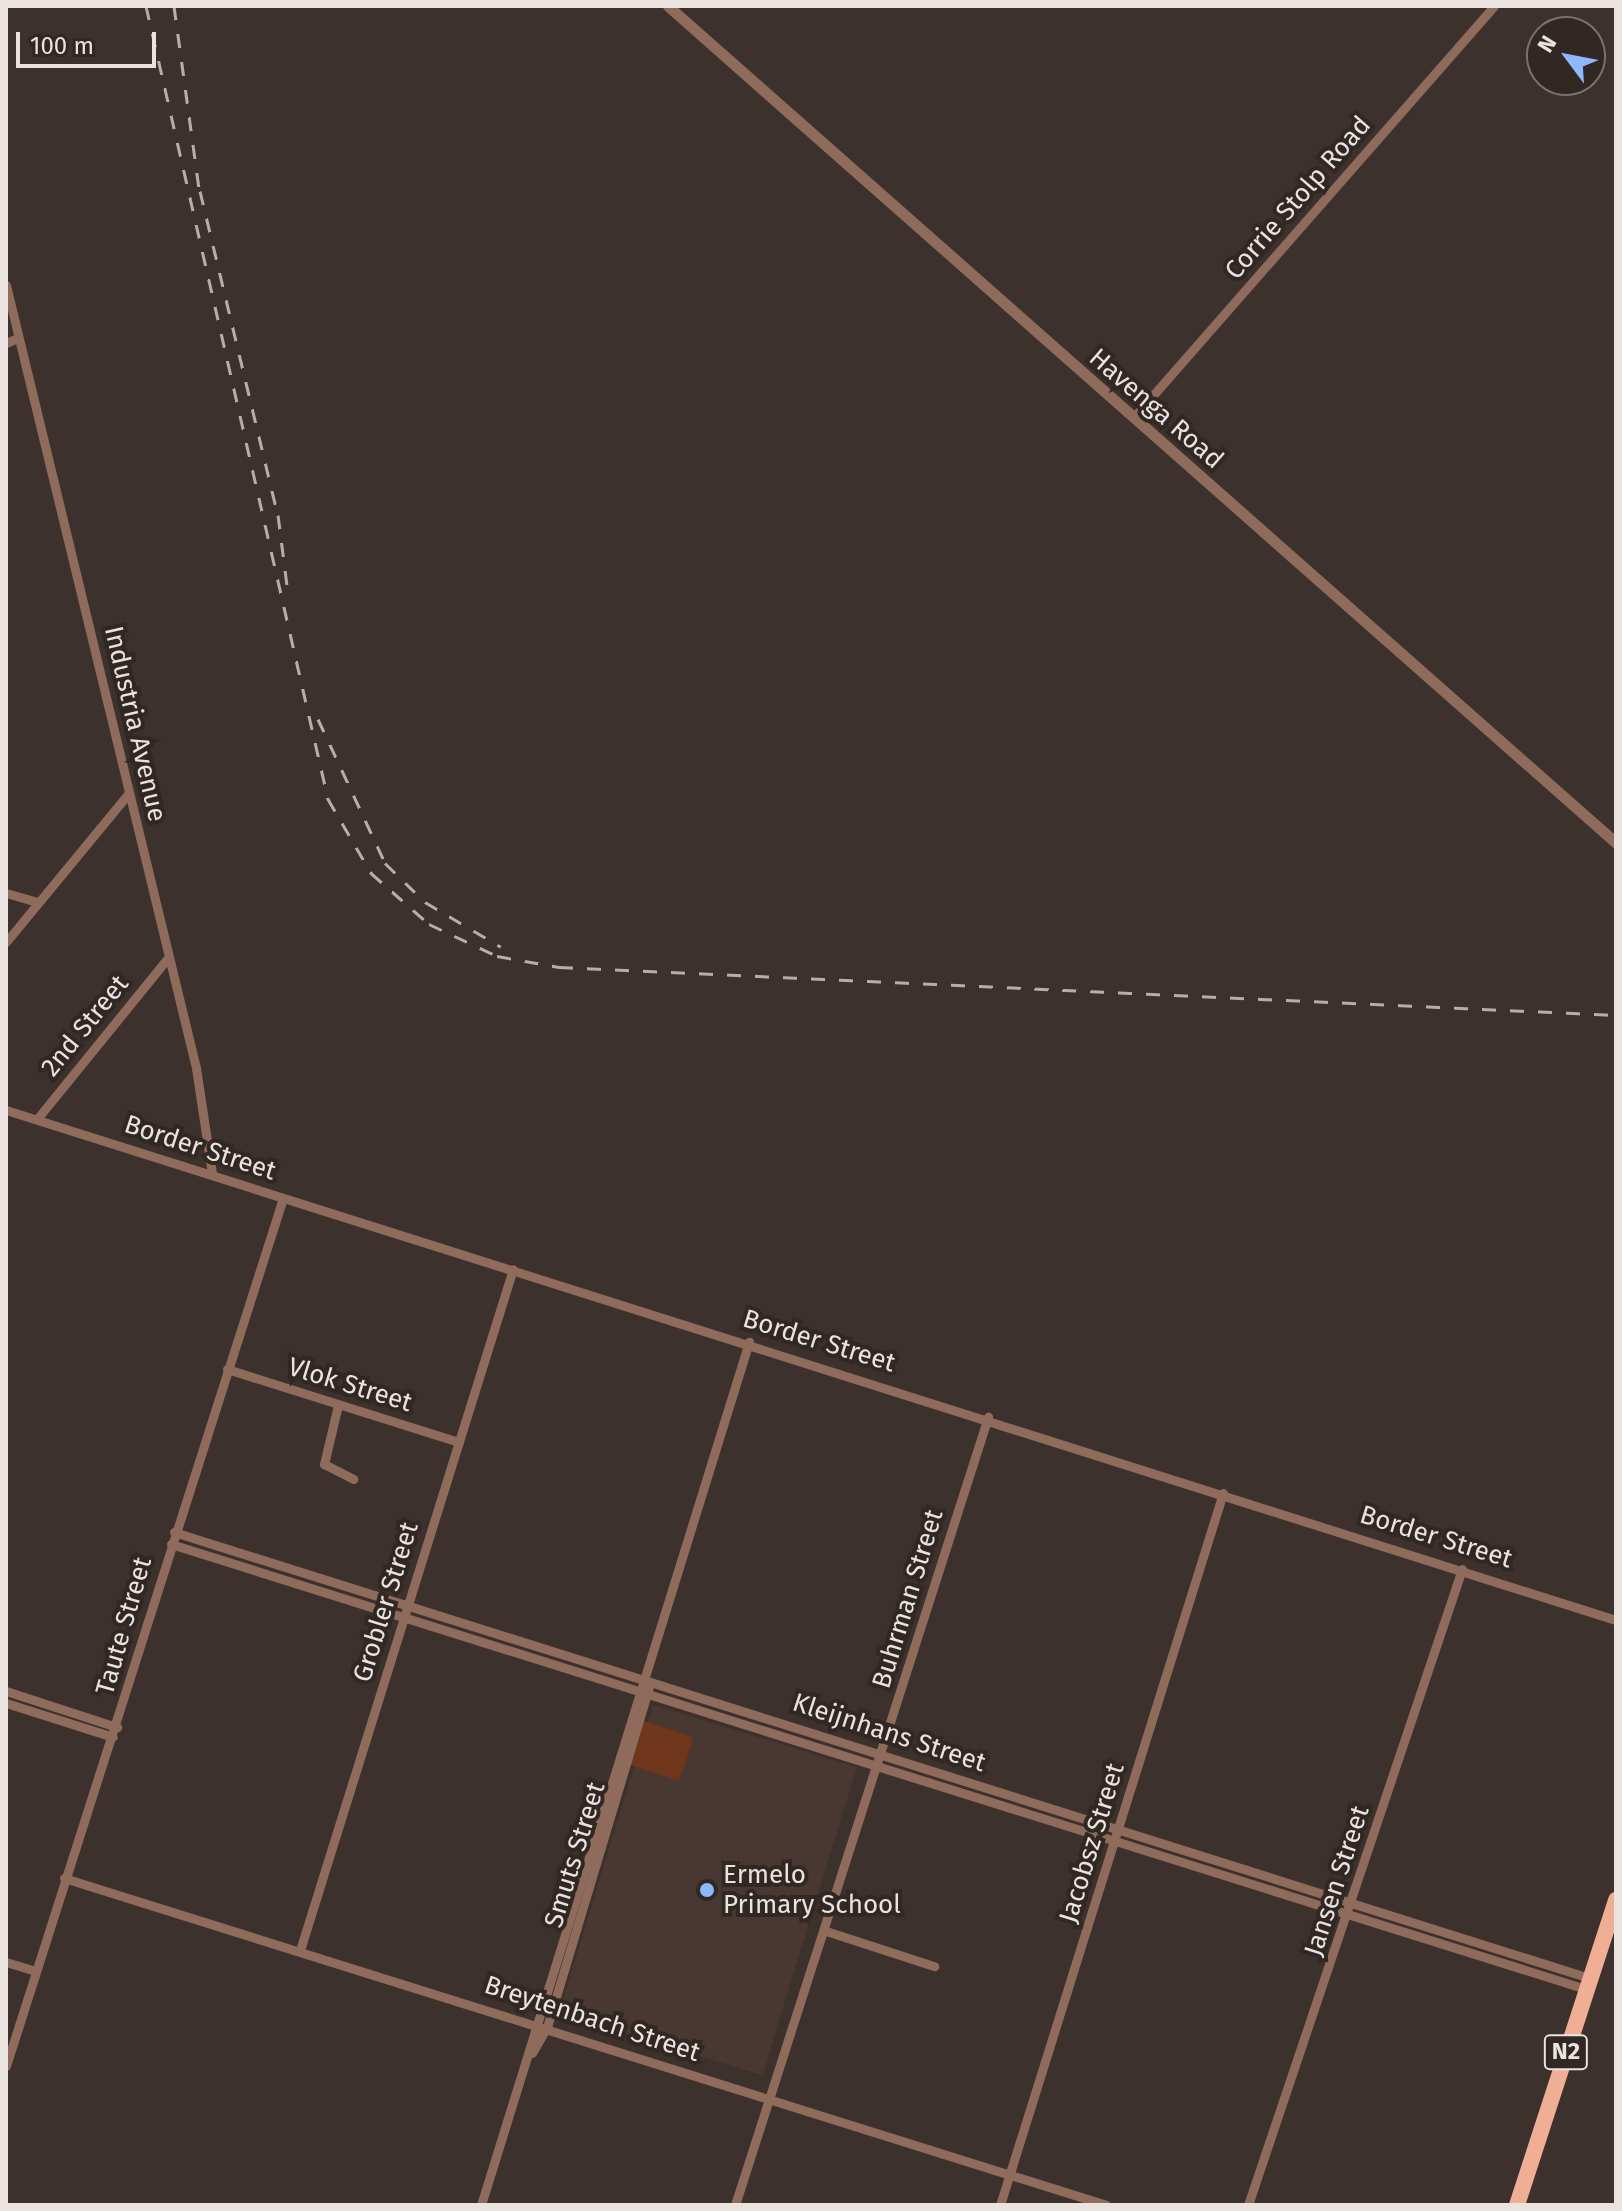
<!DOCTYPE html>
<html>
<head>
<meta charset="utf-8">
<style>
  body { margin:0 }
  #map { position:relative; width:1622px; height:2211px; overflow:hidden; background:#3c312d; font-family:"Fira Sans",sans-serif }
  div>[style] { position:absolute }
  .built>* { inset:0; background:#493831; transform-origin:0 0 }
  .green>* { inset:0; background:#70361c; transform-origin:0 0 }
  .minor>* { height:9px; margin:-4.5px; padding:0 4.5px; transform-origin:4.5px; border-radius:4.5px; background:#8f6b5c }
  .tertiary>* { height:11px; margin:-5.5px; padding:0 5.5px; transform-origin:5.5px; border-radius:5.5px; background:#8f6b5c }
  .trunk>* { height:16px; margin:-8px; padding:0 8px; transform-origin:8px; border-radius:8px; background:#f0af94 }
  .rail>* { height:3px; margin-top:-1.5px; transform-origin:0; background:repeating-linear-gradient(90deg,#b6aeaa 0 14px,transparent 0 28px) }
  .dots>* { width:22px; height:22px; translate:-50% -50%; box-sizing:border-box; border:4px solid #312723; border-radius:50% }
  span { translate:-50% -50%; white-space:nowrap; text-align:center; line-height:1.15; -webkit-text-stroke:8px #312723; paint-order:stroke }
  .shield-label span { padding:2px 6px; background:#312723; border:2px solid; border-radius:6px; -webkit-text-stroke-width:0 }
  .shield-label { font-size:24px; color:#eae3e0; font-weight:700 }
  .street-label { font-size:26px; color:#eae3e0 }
  .poi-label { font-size:26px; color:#eae3e0 }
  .left { translate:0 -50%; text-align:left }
  .frame { position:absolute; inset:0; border:8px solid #eae3e0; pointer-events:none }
  .north { position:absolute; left:1526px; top:16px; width:80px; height:80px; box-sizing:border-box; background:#312723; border:2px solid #7b726f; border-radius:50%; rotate:302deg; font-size:22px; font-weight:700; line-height:32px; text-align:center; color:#eae3e0 }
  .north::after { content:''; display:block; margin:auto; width:28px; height:36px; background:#8db9fc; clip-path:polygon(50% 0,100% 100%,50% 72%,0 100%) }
  .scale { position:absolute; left:16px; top:32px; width:140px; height:36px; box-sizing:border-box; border:4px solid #eae3e0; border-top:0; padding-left:10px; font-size:24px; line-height:28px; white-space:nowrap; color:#eae3e0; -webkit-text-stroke:6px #312723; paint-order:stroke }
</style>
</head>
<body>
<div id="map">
  <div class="built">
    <i style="left:653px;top:1705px;width:213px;height:322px;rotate:17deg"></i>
  </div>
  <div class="green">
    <i style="left:644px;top:1721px;width:52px;height:46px;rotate:18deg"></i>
  </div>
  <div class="minor">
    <i style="left:6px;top:285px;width:806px;rotate:76.36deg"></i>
    <i style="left:196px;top:1068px;width:107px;rotate:81.4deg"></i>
    <i style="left:6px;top:343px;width:13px;rotate:-23deg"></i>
    <i style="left:1134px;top:417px;width:546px;rotate:-48.78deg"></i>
    <i style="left:6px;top:893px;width:33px;rotate:16deg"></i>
    <i style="left:6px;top:942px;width:193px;rotate:-50.5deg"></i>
    <i style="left:6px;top:1110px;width:1689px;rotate:17.58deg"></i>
    <i style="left:37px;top:1119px;width:205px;rotate:-50.9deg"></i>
    <i style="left:227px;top:1369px;width:243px;rotate:17.5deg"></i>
    <i style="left:338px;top:1405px;width:61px;rotate:103.3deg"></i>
    <i style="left:324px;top:1464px;width:33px;rotate:27deg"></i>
    <i style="left:174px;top:1532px;width:1484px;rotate:17.49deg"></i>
    <i style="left:171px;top:1544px;width:1483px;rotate:17.46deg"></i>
    <i style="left:6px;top:1691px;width:117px;rotate:18deg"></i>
    <i style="left:6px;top:1703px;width:112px;rotate:17.6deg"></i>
    <i style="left:64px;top:1878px;width:1092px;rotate:17.42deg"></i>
    <i style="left:826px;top:1931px;width:114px;rotate:18deg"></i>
    <i style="left:301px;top:1947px;width:710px;rotate:-72.64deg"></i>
    <i style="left:6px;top:1962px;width:30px;rotate:17deg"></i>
    <i style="left:532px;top:2053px;width:30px;rotate:-60deg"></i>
    <i style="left:547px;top:2027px;width:355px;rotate:-73.3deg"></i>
    <i style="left:6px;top:2066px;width:911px;rotate:-72.3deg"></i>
    <i style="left:481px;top:2205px;width:904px;rotate:-72.75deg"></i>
    <i style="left:735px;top:2205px;width:828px;rotate:-72.2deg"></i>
    <i style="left:1000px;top:2205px;width:746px;rotate:-72.61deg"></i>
    <i style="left:1248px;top:2205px;width:671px;rotate:-71.4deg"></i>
  </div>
  <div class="tertiary">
    <i style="left:668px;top:6px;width:1265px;rotate:41.44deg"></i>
  </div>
  <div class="trunk">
    <i style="left:1517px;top:2205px;width:321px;rotate:-72deg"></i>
  </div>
  <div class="rail">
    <i style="left:146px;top:6px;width:814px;rotate:77.07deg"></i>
    <i style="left:328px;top:799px;width:86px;rotate:59.8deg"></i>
    <i style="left:371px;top:873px;width:77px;rotate:41.3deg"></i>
    <i style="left:429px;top:924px;width:75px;rotate:25.2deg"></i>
    <i style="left:497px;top:956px;width:63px;rotate:10.1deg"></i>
    <i style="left:559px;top:967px;width:1058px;rotate:2.6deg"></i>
    <i style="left:174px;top:6px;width:184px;rotate:82.2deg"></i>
    <i style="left:200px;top:191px;width:333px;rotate:76.5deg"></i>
    <i style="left:278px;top:515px;width:79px;rotate:82.7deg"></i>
    <i style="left:318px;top:719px;width:159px;rotate:65deg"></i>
    <i style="left:385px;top:863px;width:56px;rotate:44.3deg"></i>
    <i style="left:425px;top:902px;width:88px;rotate:30.6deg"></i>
  </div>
  <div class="dots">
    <i style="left:707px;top:1890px;background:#8db9fc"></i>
  </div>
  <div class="shield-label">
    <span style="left:1566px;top:2052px">N2</span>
  </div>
  <div class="street-label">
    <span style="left:1298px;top:198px;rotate:-49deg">Corrie Stolp Road</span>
    <span style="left:1156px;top:409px;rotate:41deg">Havenga Road</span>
    <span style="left:135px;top:724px;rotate:77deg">Industria Avenue</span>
    <span style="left:85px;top:1026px;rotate:-51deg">2nd Street</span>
    <span style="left:200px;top:1148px;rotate:18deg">Border Street</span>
    <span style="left:819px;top:1341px;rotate:17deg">Border Street</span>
    <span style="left:350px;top:1385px;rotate:17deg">Vlok Street</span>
    <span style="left:1436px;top:1537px;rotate:17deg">Border Street</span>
    <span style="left:908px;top:1599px;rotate:-73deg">Buhrman Street</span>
    <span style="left:386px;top:1602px;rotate:-73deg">Grobler Street</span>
    <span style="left:124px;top:1626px;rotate:-74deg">Taute Street</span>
    <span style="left:889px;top:1733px;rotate:18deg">Kleijnhans Street</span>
    <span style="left:1092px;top:1843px;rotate:-73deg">Jacobsz Street</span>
    <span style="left:575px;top:1855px;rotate:-73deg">Smuts Street</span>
    <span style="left:1337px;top:1881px;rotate:-72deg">Jansen Street</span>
    <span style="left:592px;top:2019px;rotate:18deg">Breytenbach Street</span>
  </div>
  <div class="poi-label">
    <span class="left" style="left:723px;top:1890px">Ermelo<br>Primary School</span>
  </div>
  <div class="frame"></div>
  <div class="north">N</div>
  <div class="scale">100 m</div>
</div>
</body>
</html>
